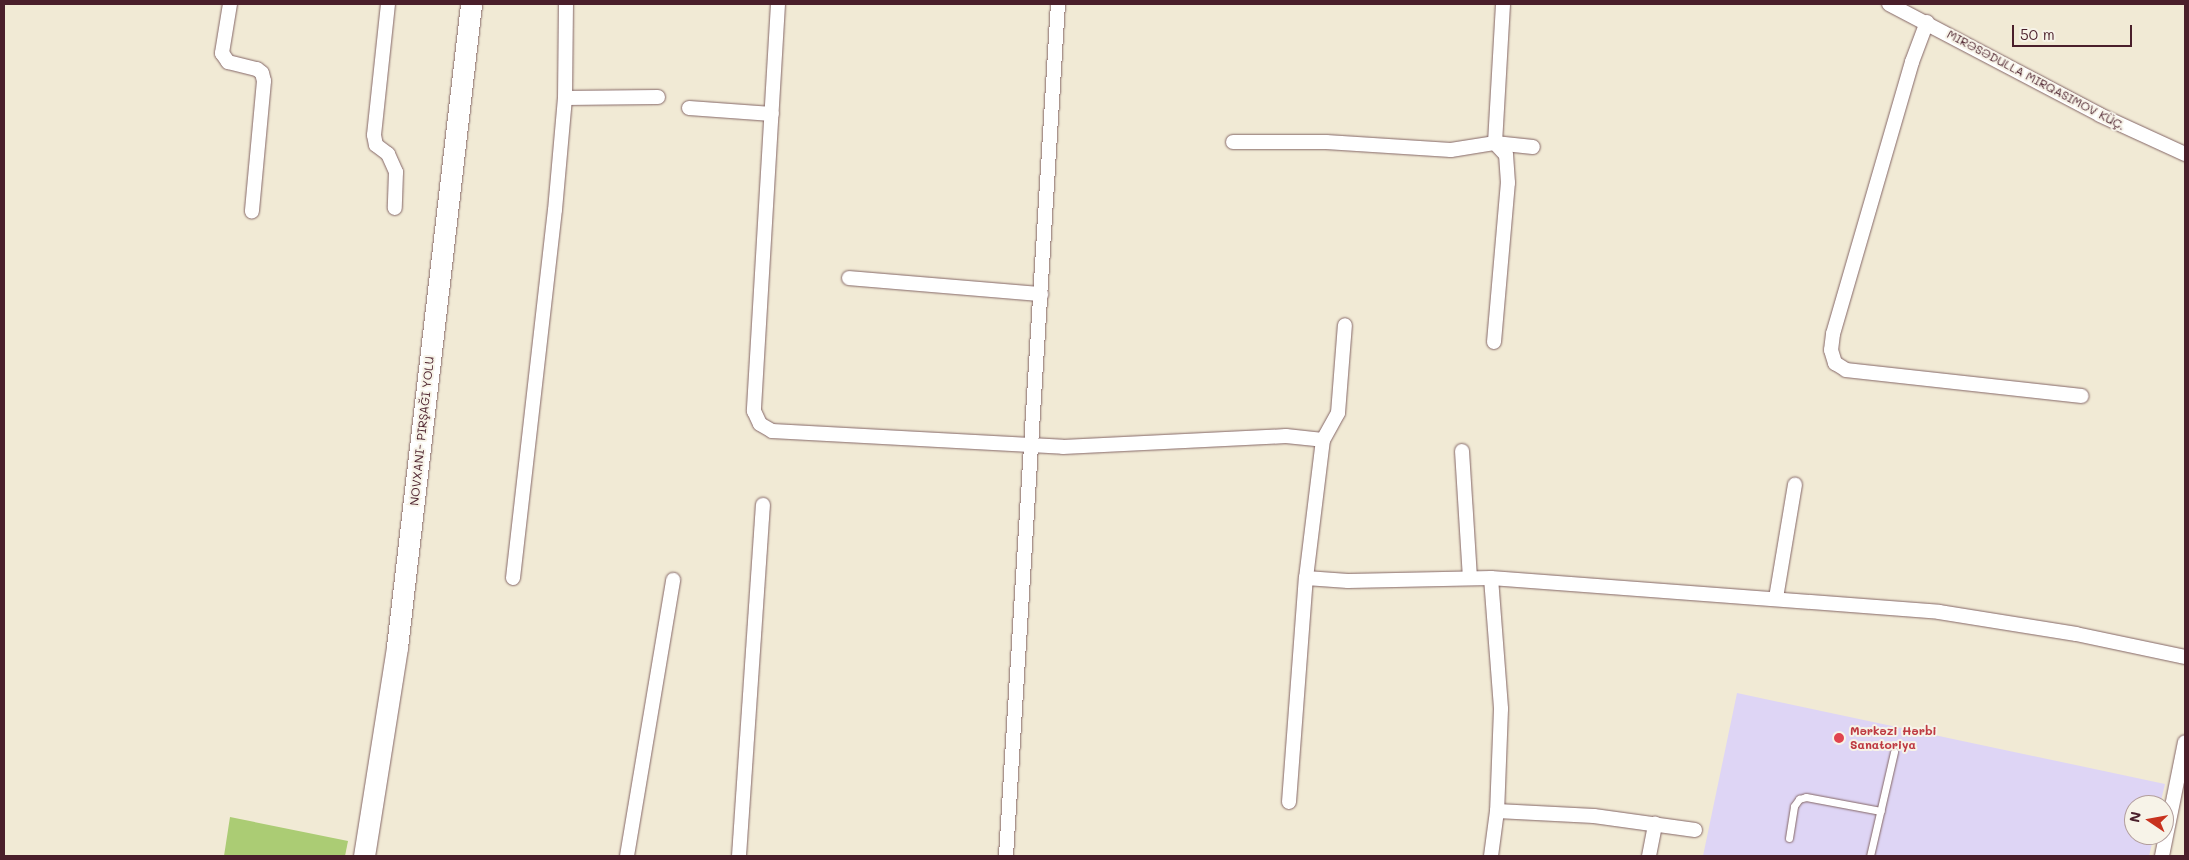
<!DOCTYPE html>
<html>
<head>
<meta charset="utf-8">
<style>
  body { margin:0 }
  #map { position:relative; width:2189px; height:860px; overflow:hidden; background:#f1ead5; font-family:Mali,sans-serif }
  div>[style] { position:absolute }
  .built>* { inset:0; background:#ded5f5 }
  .green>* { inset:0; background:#abcc74 }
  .roads { filter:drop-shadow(0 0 1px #846666) drop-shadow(0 0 1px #846666) }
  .service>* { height:7px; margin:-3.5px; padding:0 3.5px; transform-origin:3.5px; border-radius:3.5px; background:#fff }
  .minor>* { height:14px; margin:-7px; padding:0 7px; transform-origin:7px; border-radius:7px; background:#fff }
  .primary>* { height:21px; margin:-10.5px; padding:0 10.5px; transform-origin:10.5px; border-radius:10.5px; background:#fff }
  .dots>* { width:14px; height:14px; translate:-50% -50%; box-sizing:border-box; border:2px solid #f7f3e8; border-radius:50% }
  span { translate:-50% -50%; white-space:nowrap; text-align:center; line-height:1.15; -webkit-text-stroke:4px #f7f3e8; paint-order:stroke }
  .street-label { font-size:12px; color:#4a1f2b }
  .health-label { font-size:12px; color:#be3a42; font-weight:700 }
  .left { translate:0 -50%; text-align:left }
  .frame { position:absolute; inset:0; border:5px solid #4a1f2b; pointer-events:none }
  .north { position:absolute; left:2124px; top:795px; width:50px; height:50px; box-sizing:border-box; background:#f7f3e8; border:1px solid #b29e9c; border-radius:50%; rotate:282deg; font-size:14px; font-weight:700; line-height:20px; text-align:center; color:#4a1f2b }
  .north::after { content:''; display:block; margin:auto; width:18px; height:22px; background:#c8321e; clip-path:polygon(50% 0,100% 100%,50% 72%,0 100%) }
  .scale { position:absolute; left:2012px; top:25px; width:120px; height:22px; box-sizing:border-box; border:2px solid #4a1f2b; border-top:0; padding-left:6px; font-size:15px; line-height:18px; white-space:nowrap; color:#4a1f2b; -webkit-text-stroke:4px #f7f3e8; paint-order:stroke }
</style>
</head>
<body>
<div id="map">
  <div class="built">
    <i style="clip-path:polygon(1737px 693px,2165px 784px,2160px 805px,2134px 805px,2134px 835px,2154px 835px,2149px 856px,1703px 856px)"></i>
  </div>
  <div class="green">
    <i style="clip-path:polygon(230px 817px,348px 841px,345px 856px,224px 856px)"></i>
  </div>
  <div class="roads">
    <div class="service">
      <i style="left:1789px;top:838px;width:32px;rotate:-81deg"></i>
      <i style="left:1794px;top:806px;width:9px;rotate:-54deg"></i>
      <i style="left:1799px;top:799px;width:7px;rotate:-16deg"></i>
      <i style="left:1806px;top:797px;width:76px;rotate:10.6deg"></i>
      <i style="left:1870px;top:856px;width:107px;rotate:-77deg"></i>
    </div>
    <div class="minor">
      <i style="left:230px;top:4px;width:50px;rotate:99.3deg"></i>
      <i style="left:222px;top:53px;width:11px;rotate:56deg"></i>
      <i style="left:228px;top:62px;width:30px;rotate:14deg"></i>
      <i style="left:257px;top:69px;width:6px;rotate:39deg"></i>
      <i style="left:262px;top:73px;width:8px;rotate:76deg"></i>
      <i style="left:264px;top:81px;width:131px;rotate:95.3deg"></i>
      <i style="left:388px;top:4px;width:132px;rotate:96.1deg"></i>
      <i style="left:374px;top:135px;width:10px;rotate:79deg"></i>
      <i style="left:376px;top:145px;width:15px;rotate:37deg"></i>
      <i style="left:388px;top:154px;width:20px;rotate:66deg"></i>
      <i style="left:396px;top:172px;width:36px;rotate:92deg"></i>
      <i style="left:778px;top:4px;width:408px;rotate:93.4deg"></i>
      <i style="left:754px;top:411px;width:14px;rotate:65deg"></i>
      <i style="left:760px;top:424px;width:14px;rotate:30deg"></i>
      <i style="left:772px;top:431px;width:291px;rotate:3.1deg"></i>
      <i style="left:1063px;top:447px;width:223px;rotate:-2.8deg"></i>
      <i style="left:1286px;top:436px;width:37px;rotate:6deg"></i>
      <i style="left:1889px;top:4px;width:238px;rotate:27.7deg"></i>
      <i style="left:2100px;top:115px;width:94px;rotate:24.6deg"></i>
      <i style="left:1927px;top:22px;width:43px;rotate:110.6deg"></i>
      <i style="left:1912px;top:62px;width:283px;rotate:106.2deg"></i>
      <i style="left:1833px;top:334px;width:16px;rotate:97deg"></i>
      <i style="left:1831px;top:350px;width:14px;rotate:73deg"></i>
      <i style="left:1835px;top:363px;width:13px;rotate:32deg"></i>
      <i style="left:1846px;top:370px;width:237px;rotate:6.3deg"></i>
      <i style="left:565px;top:98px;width:93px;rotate:-0.6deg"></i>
      <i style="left:689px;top:108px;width:83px;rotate:4.1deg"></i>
      <i style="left:1233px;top:142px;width:93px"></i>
      <i style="left:1326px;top:142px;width:125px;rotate:3.7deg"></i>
      <i style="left:1451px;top:150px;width:45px;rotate:-9deg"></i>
      <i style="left:1495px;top:143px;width:38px;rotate:6deg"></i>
      <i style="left:849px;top:278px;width:193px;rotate:4.8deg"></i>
      <i style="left:1494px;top:342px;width:160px;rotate:-85deg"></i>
      <i style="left:1508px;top:183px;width:28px;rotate:-94deg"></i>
      <i style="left:1506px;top:155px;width:16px;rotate:-133deg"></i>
      <i style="left:1495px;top:143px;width:139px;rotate:-86.7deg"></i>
      <i style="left:1462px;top:451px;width:127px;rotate:86.4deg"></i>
      <i style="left:513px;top:578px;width:370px;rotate:-83.5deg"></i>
      <i style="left:555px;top:210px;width:112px;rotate:-84.9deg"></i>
      <i style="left:565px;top:98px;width:94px;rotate:-89.4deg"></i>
      <i style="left:1306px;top:578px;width:42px;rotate:4.1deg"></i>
      <i style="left:1348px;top:581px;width:143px;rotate:-1.2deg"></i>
      <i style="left:1491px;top:578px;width:449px;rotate:4.3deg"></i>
      <i style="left:1939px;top:612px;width:139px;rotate:9.1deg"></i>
      <i style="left:2076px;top:634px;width:111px;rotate:11.9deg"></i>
      <i style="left:1491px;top:578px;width:131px;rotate:85.6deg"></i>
      <i style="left:1501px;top:709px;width:102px;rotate:92.2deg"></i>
      <i style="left:1497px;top:811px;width:97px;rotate:3deg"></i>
      <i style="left:1594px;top:816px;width:102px;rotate:7.9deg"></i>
      <i style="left:1776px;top:598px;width:115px;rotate:-80.5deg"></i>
      <i style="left:1289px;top:802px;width:225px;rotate:-85.7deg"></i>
      <i style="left:1306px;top:578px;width:139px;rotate:-83deg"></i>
      <i style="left:1323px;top:440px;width:31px;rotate:-61deg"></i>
      <i style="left:1338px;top:413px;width:88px;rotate:-85.5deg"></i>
      <i style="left:627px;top:856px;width:280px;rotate:-80.5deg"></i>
      <i style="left:739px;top:856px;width:352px;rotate:-86.1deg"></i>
      <i style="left:1006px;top:856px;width:854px;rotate:-86.51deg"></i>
      <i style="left:1491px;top:856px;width:45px;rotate:-82.4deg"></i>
      <i style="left:1649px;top:856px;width:33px;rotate:-79deg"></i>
      <i style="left:2162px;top:856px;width:116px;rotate:-78.6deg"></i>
    </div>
    <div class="primary">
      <i style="left:364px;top:856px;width:212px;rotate:-81deg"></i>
      <i style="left:397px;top:647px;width:647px;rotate:-83.43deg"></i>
    </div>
  </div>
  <div class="dots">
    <i style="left:1839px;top:738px;background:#e0444e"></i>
  </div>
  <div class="street-label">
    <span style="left:2036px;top:80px;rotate:28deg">MIRƏSƏDULLA MIRQASIMOV KÜÇ.</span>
    <span style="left:422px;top:431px;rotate:-84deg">NOVXANI- PIRŞAĞI YOLU</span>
  </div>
  <div class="health-label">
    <span class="left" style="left:1850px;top:738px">Mərkəzi Hərbi<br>Sanatoriya</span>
  </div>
  <div class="frame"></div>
  <div class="north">N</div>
  <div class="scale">50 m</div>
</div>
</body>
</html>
